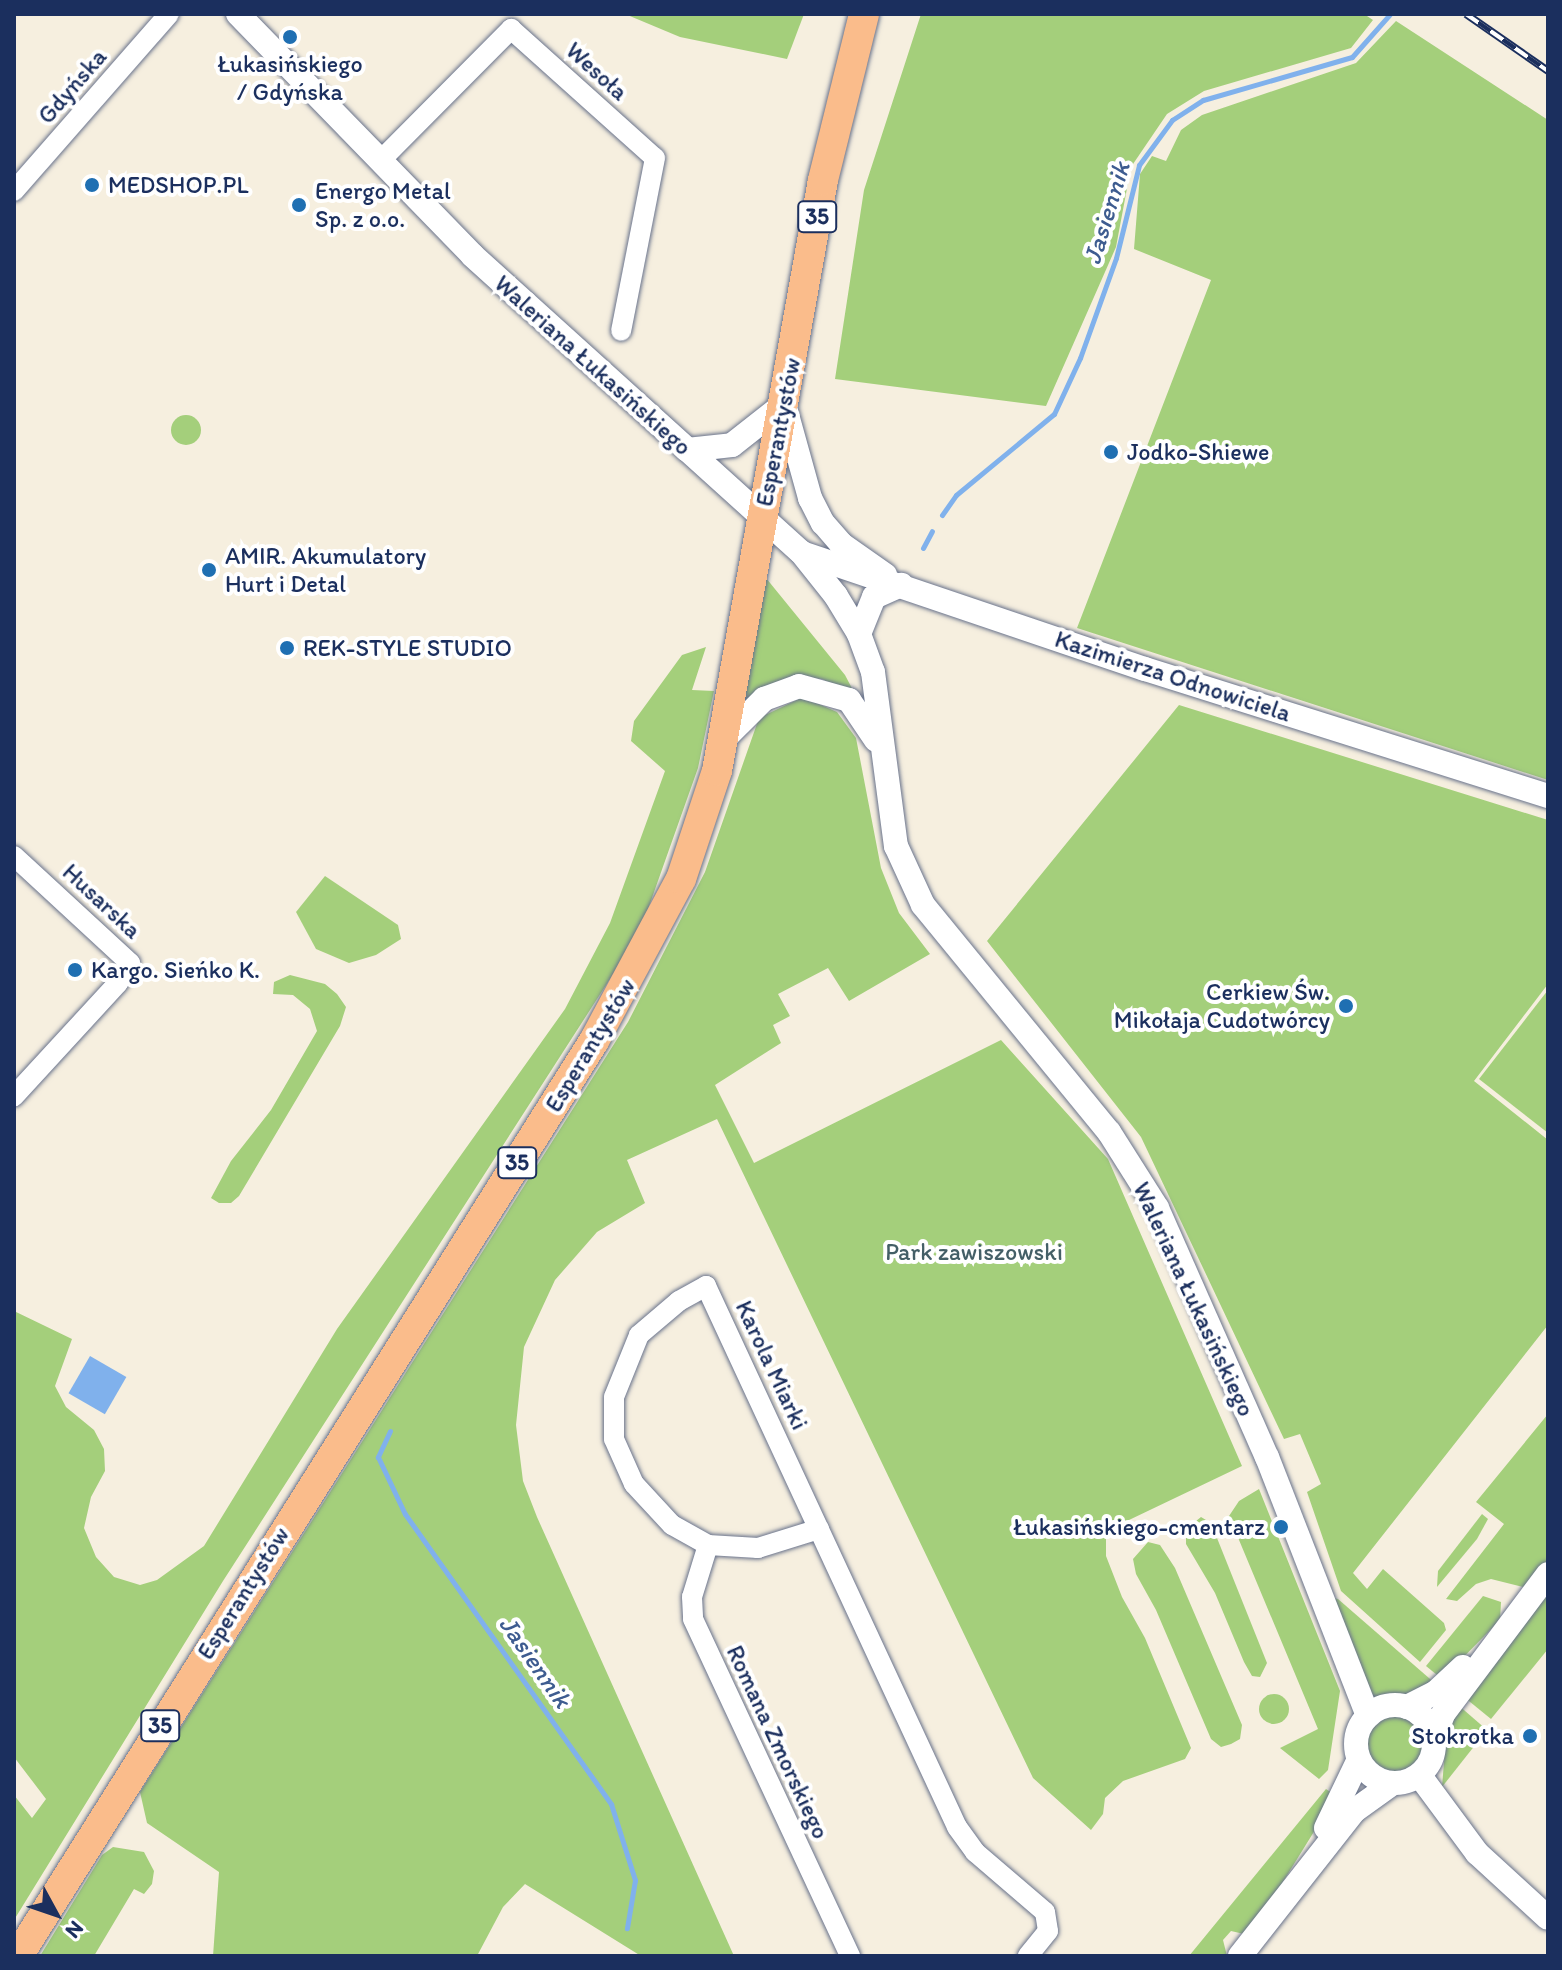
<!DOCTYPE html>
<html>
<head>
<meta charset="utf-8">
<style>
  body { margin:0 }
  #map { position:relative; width:1562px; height:1970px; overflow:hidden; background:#f6efdf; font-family:Itim,sans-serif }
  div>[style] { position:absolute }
  .green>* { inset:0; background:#a4cf7b }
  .round { border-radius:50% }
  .water>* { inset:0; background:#80b1ec; transform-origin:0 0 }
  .stream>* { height:5px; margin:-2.5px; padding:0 2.5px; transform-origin:2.5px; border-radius:2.5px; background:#80b1ec }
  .roads { filter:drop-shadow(0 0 2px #68728b) drop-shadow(0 0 2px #68728b) }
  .minor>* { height:20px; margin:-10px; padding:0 10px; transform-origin:10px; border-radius:10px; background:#fff }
  .tertiary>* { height:24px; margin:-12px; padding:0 12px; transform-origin:12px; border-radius:12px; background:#fff }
  .tertiary>.ring { margin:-12px; padding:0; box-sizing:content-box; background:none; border:24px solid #fff; border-radius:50% }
  .primary>* { height:30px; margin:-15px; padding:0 15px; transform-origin:15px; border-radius:15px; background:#fabc8b }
  .rail>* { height:8px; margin-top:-4px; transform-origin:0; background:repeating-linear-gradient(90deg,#fff 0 15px,#1b2f5e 0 30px); box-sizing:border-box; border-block:2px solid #1b2f5e }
  .dots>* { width:22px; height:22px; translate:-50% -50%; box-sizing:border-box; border:4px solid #fff; border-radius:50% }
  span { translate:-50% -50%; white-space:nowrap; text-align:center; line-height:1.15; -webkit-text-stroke:8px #fff; paint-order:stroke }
  .shield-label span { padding:2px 6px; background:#fff; border:2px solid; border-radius:6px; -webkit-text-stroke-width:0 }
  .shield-label { font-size:22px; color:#1b2f5e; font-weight:700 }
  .poi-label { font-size:24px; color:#1b2f5e }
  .left { translate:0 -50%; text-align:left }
  .right { translate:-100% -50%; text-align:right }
  .street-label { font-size:24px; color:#1b2f5e }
  .park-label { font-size:24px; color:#445f67 }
  .water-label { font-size:26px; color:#3e5c90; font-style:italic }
  .frame { position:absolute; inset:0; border:16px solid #1b2f5e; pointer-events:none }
  .north { position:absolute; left:16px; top:1874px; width:80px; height:80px; -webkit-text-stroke:6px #fff; paint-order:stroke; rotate:130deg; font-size:22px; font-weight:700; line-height:32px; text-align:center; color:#1b2f5e }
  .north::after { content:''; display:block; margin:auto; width:28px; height:36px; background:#1b2f5e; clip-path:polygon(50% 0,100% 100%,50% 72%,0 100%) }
</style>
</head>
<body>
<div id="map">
  <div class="green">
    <i style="clip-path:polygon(625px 14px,804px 14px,787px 59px,680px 37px)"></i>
    <i style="clip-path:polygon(921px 14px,1364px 14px,1373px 20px,1351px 48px,1204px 91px,1167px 114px,1131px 167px,1116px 247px,1046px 406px,835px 379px,864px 190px)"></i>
    <i style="clip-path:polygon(1396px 21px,1548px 120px,1548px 780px,1077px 628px,1211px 280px,1134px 249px,1140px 174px,1152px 156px,1166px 161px,1181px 130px,1202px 115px,1356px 63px)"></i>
    <i class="round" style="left:171px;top:415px;width:30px;height:30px"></i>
    <i style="clip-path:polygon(766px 578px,845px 675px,856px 696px,822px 679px,791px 677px,741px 709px)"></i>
    <i style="clip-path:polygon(706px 647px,692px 690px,714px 691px,698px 768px,648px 909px,617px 968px,223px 1581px,14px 1920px,14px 1795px,32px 1818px,46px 1799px,14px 1757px,14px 1311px,72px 1339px,55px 1386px,66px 1407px,94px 1430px,104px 1449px,105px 1471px,91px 1497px,84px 1528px,96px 1557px,114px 1577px,140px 1585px,157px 1580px,204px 1546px,337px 1329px,565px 1009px,610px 923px,665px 771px,631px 741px,634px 721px,682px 655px)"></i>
    <i style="clip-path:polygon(803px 697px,837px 712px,856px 738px,881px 868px,899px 913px,930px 954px,849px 1001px,828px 968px,778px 994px,790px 1016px,773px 1025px,781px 1043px,715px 1085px,754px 1163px,1001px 1040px,1108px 1159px,1242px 1466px,1106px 1531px,1106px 1556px,1122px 1597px,1145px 1638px,1191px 1748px,1185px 1759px,1123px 1781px,1105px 1798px,1103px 1814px,1091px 1830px,1033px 1778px,717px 1119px,627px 1160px,645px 1203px,597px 1232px,555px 1280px,524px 1347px,516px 1425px,523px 1481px,537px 1517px,734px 1956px,641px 1956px,525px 1884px,503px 1907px,477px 1956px,213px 1956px,219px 1872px,147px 1823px,140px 1792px,628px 1022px,705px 872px,759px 718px)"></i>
    <i style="clip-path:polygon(1179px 705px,1548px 820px,1548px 984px,1474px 1081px,1548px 1140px,1548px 1325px,1353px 1573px,1367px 1589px,1383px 1569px,1444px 1623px,1446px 1630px,1420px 1662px,1341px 1591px,1307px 1492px,1321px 1484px,1300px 1434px,1284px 1439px,1141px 1137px,987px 941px)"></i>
    <i style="clip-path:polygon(325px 876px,398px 925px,401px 939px,376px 955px,349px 963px,316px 949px,296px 912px)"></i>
    <i style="clip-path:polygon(290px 975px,325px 984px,337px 994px,346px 1007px,340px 1026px,239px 1196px,231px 1203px,219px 1203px,211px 1198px,231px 1161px,271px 1110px,317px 1031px,310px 1009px,293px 995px,273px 994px,274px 982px)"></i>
    <i style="clip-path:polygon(1548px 990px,1548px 1133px,1479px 1079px)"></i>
    <i style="clip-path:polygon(1548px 1414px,1548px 1560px,1523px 1587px,1491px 1579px,1476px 1584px,1457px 1601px,1446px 1599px,1504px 1524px,1476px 1502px)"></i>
    <i style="clip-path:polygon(1259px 1489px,1340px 1691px,1328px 1770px,1319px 1779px,1280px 1748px,1318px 1729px,1229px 1516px,1239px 1501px)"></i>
    <i style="clip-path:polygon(1482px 1514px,1488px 1519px,1477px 1539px,1437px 1587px,1438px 1571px)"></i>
    <i style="clip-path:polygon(1201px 1517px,1211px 1523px,1267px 1663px,1260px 1677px,1252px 1676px,1244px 1662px,1215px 1593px,1186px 1544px,1186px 1529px)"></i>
    <i style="clip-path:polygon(1148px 1542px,1160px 1545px,1175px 1568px,1242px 1725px,1240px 1739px,1231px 1744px,1221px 1747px,1211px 1739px,1156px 1610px,1136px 1574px,1133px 1559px)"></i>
    <i style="clip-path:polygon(1548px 1590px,1548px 1649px,1491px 1719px,1464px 1697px)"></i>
    <i style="clip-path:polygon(1483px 1596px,1501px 1602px,1500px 1620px,1442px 1679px,1426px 1666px)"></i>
    <i style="clip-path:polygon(1334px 1598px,1338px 1599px,1437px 1685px,1414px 1696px,1371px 1699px)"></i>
    <i class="round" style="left:1259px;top:1694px;width:30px;height:30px"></i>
    <i style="clip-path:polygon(1457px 1704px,1487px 1730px,1442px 1787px,1446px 1738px)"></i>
    <i class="round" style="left:1366px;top:1715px;width:58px;height:58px"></i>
    <i style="clip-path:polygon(1326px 1789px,1336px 1796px,1273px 1898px,1244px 1934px,1231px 1931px,1223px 1940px,1227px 1956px,1189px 1956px)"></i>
    <i style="clip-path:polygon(113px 1847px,144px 1852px,154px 1871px,152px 1884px,144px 1894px,134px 1889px,94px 1956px,40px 1956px,102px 1855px)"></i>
  </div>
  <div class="water">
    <i style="left:90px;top:1356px;width:42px;height:43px;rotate:30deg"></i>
  </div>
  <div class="stream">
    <i style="left:942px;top:515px;width:24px;rotate:-55deg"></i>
    <i style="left:956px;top:495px;width:127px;rotate:-39.6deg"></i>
    <i style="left:1054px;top:414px;width:62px;rotate:-65.1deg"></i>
    <i style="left:1080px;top:358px;width:106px;rotate:-70.2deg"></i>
    <i style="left:1116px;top:258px;width:96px;rotate:-76.1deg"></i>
    <i style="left:1139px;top:165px;width:56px;rotate:-53.7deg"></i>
    <i style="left:1172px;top:120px;width:37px;rotate:-33deg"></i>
    <i style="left:1203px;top:100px;width:155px;rotate:-16.1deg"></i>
    <i style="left:1352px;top:57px;width:57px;rotate:-48.5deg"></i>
    <i style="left:923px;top:548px;width:19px;rotate:-62deg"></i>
    <i style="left:390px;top:1431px;width:29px;rotate:115deg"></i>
    <i style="left:378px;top:1457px;width:63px;rotate:64.7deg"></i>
    <i style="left:405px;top:1514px;width:356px;rotate:54.6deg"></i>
    <i style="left:611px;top:1804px;width:80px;rotate:72.5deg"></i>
    <i style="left:635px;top:1880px;width:49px;rotate:99.5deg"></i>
  </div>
  <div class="roads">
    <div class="minor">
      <i style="left:381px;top:160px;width:185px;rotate:-45.2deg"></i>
      <i style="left:511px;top:29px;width:193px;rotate:41.9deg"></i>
      <i style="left:655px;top:158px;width:176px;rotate:101.1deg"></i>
      <i style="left:14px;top:191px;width:235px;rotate:-48.8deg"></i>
      <i style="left:14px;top:856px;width:158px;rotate:42.7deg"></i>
      <i style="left:130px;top:963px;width:23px;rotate:121deg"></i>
      <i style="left:118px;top:983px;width:154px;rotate:132.6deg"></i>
      <i style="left:819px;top:1529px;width:64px;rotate:162.7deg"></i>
      <i style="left:758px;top:1548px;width:50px;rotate:-176.6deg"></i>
      <i style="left:708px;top:1545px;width:41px;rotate:-150.9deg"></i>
      <i style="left:672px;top:1525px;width:56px;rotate:-132.8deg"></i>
      <i style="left:634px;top:1484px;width:49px;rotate:-114deg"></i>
      <i style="left:614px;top:1439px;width:42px;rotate:-90deg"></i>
      <i style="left:614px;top:1397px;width:67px;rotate:-68deg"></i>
      <i style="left:639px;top:1335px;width:52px;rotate:-40.4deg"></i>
      <i style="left:679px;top:1301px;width:31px;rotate:-29deg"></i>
      <i style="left:706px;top:1286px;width:596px;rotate:65.11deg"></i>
      <i style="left:957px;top:1827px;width:31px;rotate:54deg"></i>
      <i style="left:975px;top:1852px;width:92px;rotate:40.6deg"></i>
      <i style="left:1045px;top:1912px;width:19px;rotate:81deg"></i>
      <i style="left:1048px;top:1931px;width:32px;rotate:129deg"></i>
      <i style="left:708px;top:1545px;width:54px;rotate:107.1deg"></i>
      <i style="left:692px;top:1597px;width:22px;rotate:87deg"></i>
      <i style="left:693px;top:1619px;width:372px;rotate:65deg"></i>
    </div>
    <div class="tertiary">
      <i style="left:238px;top:14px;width:336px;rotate:45.8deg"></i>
      <i style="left:472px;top:255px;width:443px;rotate:42.1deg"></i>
      <i style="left:801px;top:552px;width:56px;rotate:51.5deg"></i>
      <i style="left:836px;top:596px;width:44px;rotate:58.8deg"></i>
      <i style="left:859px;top:634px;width:40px;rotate:69.8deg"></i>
      <i style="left:873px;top:672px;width:176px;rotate:82.5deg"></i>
      <i style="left:896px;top:846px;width:65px;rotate:65.4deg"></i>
      <i style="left:923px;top:905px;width:293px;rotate:50.7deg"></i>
      <i style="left:1109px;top:1132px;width:90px;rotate:57.7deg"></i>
      <i style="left:1157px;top:1208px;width:272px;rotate:66.2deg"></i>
      <i style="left:1267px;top:1457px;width:278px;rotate:68.7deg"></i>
      <i style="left:687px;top:450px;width:45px;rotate:-6.3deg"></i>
      <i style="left:732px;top:445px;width:66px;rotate:-38.3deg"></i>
      <i style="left:784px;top:404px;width:98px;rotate:74.5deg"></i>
      <i style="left:810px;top:498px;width:28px;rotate:63deg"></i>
      <i style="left:823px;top:523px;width:28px;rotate:49deg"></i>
      <i style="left:841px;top:544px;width:54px;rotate:35.2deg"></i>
      <i style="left:805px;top:554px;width:359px;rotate:18.7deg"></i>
      <i style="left:1145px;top:669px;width:423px;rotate:17.5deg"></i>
      <i style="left:859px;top:634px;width:40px;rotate:-68deg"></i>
      <i style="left:874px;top:597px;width:30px;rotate:-24deg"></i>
      <i style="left:724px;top:739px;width:57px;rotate:-45deg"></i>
      <i style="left:764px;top:699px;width:37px;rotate:-20deg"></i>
      <i style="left:799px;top:686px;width:52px;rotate:15.6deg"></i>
      <i style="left:849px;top:700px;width:48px;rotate:56deg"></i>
      <i class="ring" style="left:1356px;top:1705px;width:54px;height:54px"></i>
      <i style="left:1407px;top:1707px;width:31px;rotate:-27deg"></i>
      <i style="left:1435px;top:1693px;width:38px;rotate:-43deg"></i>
      <i style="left:1434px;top:1739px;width:27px;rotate:-70deg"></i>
      <i style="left:1443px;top:1714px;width:175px;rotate:-53.1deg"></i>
      <i style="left:1420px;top:1776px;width:96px;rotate:53.5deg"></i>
      <i style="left:1477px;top:1853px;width:96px;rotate:42.5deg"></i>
      <i style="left:1326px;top:1828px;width:76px;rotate:-64.4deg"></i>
      <i style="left:1240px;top:1956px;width:184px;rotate:-51.8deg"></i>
      <i style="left:1354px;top:1811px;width:48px;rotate:-35.7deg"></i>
    </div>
    <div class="primary">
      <i style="left:18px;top:1956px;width:1081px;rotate:-57.81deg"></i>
      <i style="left:594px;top:1041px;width:184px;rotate:-61.8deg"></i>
      <i style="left:681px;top:879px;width:114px;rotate:-71.6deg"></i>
      <i style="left:717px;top:771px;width:600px;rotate:-79.83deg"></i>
      <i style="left:823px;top:180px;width:171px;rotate:-76.1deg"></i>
    </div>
  </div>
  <div class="rail">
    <i style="left:1466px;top:14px;width:100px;rotate:34.8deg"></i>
  </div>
  <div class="dots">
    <i style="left:290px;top:37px;background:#1f6fb2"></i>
    <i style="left:92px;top:185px;background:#1f6fb2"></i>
    <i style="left:299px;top:205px;background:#1f6fb2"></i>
    <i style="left:1111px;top:452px;background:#1f6fb2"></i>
    <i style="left:209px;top:570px;background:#1f6fb2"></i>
    <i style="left:287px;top:648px;background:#1f6fb2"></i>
    <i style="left:75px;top:970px;background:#1f6fb2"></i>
    <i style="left:1346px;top:1006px;background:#1f6fb2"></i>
    <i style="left:1281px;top:1527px;background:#1f6fb2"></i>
    <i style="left:1530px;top:1736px;background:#1f6fb2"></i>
  </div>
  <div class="shield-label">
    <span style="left:817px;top:217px">35</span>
    <span style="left:517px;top:1163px">35</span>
    <span style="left:160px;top:1726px">35</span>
  </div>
  <div class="poi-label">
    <span style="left:290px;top:78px">Łukasińskiego<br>/ Gdyńska</span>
    <span class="left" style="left:108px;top:185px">MEDSHOP.PL</span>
    <span class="left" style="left:315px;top:205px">Energo Metal<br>Sp. z o.o.</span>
    <span class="left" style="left:1127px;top:452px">Jodko-Shiewe</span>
    <span class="left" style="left:225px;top:570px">AMIR. Akumulatory<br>Hurt i Detal</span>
    <span class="left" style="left:303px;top:648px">REK-STYLE STUDIO</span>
    <span class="left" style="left:91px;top:970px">Kargo. Sieńko K.</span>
    <span class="right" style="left:1330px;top:1006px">Cerkiew Św.<br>Mikołaja Cudotwórcy</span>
    <span class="right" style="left:1265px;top:1527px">Łukasińskiego-cmentarz</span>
    <span class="right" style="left:1514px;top:1736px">Stokrotka</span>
  </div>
  <div class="street-label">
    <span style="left:597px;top:71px;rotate:42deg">Wesoła</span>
    <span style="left:72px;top:86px;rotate:-49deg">Gdyńska</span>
    <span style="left:593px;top:365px;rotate:42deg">Waleriana Łukasińskiego</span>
    <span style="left:778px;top:432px;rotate:-79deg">Esperantystów</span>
    <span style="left:1173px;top:676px;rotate:18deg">Kazimierza Odnowiciela</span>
    <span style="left:102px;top:901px;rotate:43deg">Husarska</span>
    <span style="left:590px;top:1045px;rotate:-59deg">Esperantystów</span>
    <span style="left:1194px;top:1299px;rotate:65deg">Waleriana Łukasińskiego</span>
    <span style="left:772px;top:1365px;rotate:65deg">Karola Miarki</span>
    <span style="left:243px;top:1593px;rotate:-58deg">Esperantystów</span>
    <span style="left:778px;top:1742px;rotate:65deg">Romana Zmorskiego</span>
  </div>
  <div class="park-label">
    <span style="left:974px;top:1252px">Park zawiszowski</span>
  </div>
  <div class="water-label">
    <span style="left:1107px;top:213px;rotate:-73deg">Jasiennik</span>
    <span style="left:535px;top:1662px;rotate:55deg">Jasiennik</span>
  </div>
  <div class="frame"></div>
  <div class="north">N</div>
</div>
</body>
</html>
